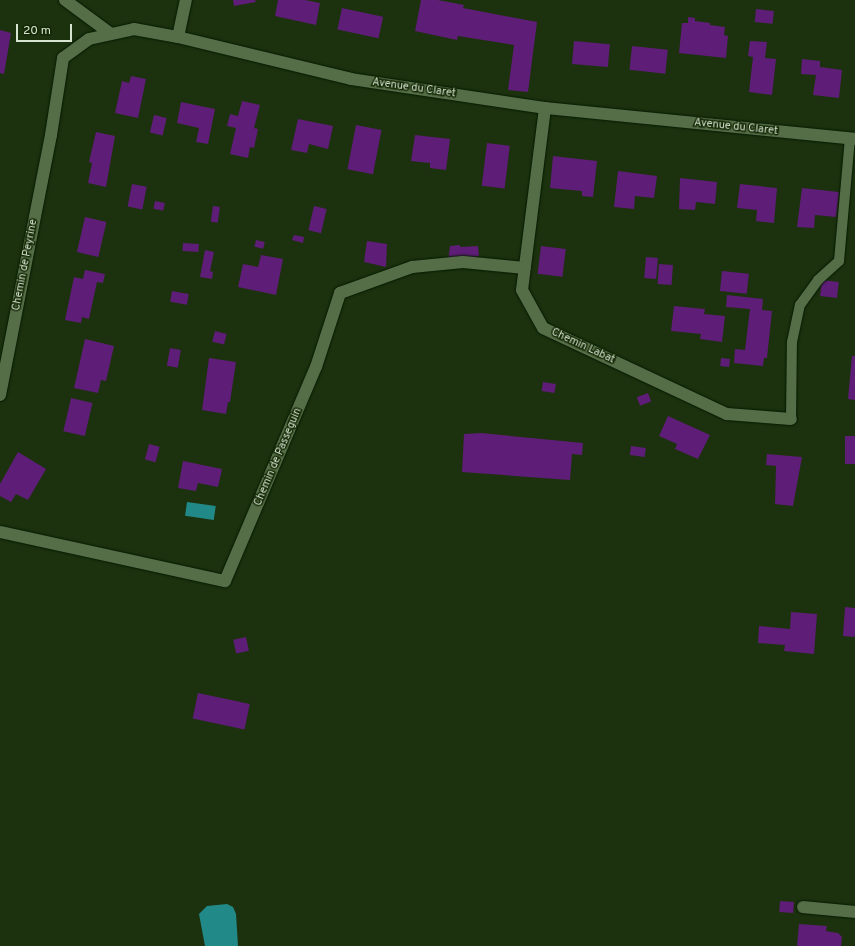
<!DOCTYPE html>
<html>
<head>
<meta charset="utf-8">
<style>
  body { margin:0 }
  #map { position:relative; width:855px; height:946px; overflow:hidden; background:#1c320e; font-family:Overpass,sans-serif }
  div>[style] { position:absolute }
  .water>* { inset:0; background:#228989; transform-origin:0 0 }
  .building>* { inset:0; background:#5e1d76; transform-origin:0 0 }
  .roads { filter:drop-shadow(0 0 1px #051a00) drop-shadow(0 0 1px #051a00) }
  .lane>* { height:10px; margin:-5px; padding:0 5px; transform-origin:5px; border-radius:5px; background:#556e48 }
  .street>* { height:12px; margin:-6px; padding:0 6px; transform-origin:6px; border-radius:6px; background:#556e48 }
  span { translate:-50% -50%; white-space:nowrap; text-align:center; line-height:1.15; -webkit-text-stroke:3px #132804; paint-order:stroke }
  .street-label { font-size:11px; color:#d7e5d0 }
  .scale { position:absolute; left:16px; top:24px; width:56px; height:18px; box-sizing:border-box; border:2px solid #d7e5d0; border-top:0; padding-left:5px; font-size:12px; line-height:14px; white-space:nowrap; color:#d7e5d0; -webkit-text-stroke:3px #132804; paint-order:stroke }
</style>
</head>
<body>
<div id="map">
  <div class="water">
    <i style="left:187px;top:502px;width:29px;height:14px;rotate:8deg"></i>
    <i style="clip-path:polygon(227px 904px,233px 907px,236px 914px,238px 946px,205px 946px,199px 914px,207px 906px)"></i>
  </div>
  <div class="building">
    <i style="clip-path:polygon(233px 0,255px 0,256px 2px,234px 6px)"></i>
    <i style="clip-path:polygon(278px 0,305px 0,320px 3px,316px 25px,275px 16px)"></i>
    <i style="clip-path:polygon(421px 0,438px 0,464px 5px,463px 8px,537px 22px,528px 92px,508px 90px,514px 45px,458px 36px,457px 40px,415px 31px)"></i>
    <i style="left:342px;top:8px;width:42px;height:22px;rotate:12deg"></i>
    <i style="left:756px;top:9px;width:18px;height:13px;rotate:6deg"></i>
    <i style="clip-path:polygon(688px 17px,695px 18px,695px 21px,710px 23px,710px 25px,725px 27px,724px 35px,728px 36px,726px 58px,679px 53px,682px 23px,688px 23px)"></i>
    <i style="clip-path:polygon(0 30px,11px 33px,4px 74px,0 73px)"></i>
    <i style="left:574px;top:41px;width:36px;height:23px;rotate:5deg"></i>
    <i style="clip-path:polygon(750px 41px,767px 42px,765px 58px,776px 59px,772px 95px,749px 92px,753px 57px,748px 56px)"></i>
    <i style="left:632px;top:46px;width:36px;height:24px;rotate:6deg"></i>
    <i style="clip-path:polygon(802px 59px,820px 61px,820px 67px,842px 70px,839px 98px,813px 95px,816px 75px,801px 74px)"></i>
    <i style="clip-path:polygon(131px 76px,146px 79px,138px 118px,115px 113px,122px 81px,129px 83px)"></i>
    <i style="clip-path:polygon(242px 101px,260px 105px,254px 128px,258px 129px,254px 148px,250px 147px,248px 158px,230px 154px,236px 128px,227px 126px,230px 114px,238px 116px)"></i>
    <i style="clip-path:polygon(181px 102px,215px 109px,208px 144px,196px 142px,199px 128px,177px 123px)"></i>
    <i style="left:154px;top:115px;width:13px;height:18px;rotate:13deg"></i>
    <i style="clip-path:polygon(298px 119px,333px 126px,328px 149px,309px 144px,307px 153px,291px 150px)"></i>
    <i style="left:356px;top:125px;width:26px;height:45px;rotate:11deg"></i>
    <i style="clip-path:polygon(96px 132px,115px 136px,106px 187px,88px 183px,92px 163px,89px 162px)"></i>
    <i style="clip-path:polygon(415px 135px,450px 139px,446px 170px,430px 168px,430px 163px,411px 161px)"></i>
    <i style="left:487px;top:143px;width:23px;height:43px;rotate:7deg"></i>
    <i style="clip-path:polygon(553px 156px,597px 161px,593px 197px,582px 196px,582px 191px,550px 188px)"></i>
    <i style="clip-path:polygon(618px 171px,657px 176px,654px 198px,635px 196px,634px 209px,614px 207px)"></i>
    <i style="clip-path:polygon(680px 178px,717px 182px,715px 204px,696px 202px,695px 210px,679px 209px)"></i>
    <i style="left:132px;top:184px;width:15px;height:23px;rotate:11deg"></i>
    <i style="clip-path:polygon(740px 184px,777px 188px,774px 223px,756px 221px,757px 210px,737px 208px)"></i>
    <i style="clip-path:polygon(802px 188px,839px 192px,836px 217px,815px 215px,814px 228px,797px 227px)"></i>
    <i style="left:155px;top:201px;width:10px;height:8px;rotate:11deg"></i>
    <i style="left:213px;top:206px;width:7px;height:16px;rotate:8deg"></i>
    <i style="left:314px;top:206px;width:13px;height:25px;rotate:13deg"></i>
    <i style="left:85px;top:217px;width:22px;height:36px;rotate:13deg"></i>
    <i style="clip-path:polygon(294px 235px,304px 237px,303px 243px,292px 240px)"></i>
    <i style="left:256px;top:240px;width:9px;height:7px;rotate:13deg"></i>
    <i style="clip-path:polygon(367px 241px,387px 244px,386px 267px,364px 262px)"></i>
    <i style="left:183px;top:243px;width:16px;height:8px;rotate:4deg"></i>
    <i style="clip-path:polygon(460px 245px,460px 247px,478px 246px,479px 256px,448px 261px,450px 246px)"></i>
    <i style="left:541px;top:246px;width:25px;height:28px;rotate:7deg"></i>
    <i style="clip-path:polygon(205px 250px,214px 252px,210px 271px,213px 272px,212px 279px,200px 277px)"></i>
    <i style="clip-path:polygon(261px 255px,283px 259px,276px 295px,238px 287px,243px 264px,258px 267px)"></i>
    <i style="left:646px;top:257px;width:12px;height:21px;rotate:5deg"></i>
    <i style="left:659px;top:264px;width:14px;height:20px;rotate:4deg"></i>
    <i style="clip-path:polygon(85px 270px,105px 274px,103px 283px,97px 282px,89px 319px,82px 317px,81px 323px,65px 320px,74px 277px,83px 279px)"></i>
    <i style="left:722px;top:271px;width:27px;height:20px;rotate:6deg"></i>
    <i style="left:822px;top:280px;width:17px;height:16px;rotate:7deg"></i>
    <i style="left:172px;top:291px;width:17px;height:11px;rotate:10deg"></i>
    <i style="clip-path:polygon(727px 295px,763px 299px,762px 310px,772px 311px,767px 358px,764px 358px,763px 366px,734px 363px,735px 349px,745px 350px,750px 309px,726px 307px)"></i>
    <i style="clip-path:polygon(674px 306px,705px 309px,704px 314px,725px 316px,722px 342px,700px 339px,701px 334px,671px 331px)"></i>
    <i style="left:215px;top:331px;width:12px;height:11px;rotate:14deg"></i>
    <i style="clip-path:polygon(85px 339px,114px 346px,106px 381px,101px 380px,98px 393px,74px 388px)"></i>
    <i style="left:170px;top:348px;width:11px;height:18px;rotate:10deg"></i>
    <i style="clip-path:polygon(852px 356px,855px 356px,855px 400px,848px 399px)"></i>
    <i style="clip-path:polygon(209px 358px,236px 362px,230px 402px,228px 402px,226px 414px,202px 410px)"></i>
    <i style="left:721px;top:358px;width:9px;height:8px;rotate:6deg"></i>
    <i style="left:543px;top:382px;width:13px;height:9px;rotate:9deg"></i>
    <i style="left:648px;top:393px;width:9px;height:12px;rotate:69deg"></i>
    <i style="left:71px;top:398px;width:22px;height:34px;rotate:13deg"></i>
    <i style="clip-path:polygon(668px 416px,710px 435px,698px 459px,675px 449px,677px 444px,659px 436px)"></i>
    <i style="clip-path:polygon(481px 433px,583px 443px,582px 455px,572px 454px,570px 480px,462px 472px,464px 434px)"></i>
    <i style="left:845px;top:436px;width:10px;height:28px"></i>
    <i style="left:149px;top:444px;width:11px;height:16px;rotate:15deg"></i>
    <i style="left:631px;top:446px;width:15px;height:9px;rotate:8deg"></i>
    <i style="clip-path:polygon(18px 452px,46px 469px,28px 500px,16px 494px,11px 502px,0 496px,0 484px)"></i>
    <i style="clip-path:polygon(767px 454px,802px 457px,793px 506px,775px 504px,776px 466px,766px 465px)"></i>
    <i style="clip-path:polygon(183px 461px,222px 469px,218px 487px,198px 483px,196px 491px,178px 488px)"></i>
    <i style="clip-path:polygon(845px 607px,855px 608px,855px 637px,843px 636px)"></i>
    <i style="clip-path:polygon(791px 612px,817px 614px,814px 654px,784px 651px,785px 645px,758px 643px,759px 626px,790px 629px)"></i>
    <i style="left:246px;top:637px;width:14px;height:13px;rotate:78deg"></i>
    <i style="left:198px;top:693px;width:53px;height:26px;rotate:12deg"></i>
    <i style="left:780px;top:901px;width:14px;height:11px;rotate:4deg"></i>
    <i style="clip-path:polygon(799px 924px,827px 926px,826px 931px,838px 933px,842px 937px,841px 946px,797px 946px)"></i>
  </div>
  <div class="roads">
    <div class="lane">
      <i style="left:791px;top:419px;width:77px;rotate:-89.3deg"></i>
      <i style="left:792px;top:342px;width:38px;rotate:-78deg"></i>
      <i style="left:800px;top:305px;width:31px;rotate:-54deg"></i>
      <i style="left:818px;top:280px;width:28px;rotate:-42deg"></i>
      <i style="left:839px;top:261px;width:123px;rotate:-84.9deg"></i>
    </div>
    <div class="street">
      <i style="left:65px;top:0;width:57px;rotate:36.5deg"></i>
      <i style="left:178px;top:37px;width:38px;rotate:-78deg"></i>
      <i style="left:545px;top:108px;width:183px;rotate:97.2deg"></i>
      <i style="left:522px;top:290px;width:43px;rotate:61.1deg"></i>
      <i style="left:543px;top:328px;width:203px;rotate:25.1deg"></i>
      <i style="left:727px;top:414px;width:64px;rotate:4.5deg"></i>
      <i style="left:0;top:395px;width:265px;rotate:-78.9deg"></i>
      <i style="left:51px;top:135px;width:78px;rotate:-81.1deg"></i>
      <i style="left:63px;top:58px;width:32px;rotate:-36deg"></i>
      <i style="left:89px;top:39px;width:46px;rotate:-12.5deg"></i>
      <i style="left:134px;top:29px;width:45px;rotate:10.3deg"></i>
      <i style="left:178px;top:37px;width:178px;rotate:13.6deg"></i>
      <i style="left:351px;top:79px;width:196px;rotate:8.5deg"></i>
      <i style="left:545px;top:108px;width:312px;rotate:5.7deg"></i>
      <i style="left:0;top:532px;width:230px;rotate:12.3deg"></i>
      <i style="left:225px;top:581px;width:233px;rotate:-67deg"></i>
      <i style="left:316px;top:367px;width:78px;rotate:-72deg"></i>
      <i style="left:340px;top:293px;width:77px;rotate:-19.9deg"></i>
      <i style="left:412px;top:267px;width:51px;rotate:-5.6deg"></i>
      <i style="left:463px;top:262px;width:62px;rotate:5.5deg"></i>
      <i style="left:803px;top:907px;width:52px;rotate:5.5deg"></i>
    </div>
  </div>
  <div class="street-label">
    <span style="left:414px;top:88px;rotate:8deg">Avenue du Claret</span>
    <span style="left:736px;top:127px;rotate:6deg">Avenue du Claret</span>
    <span style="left:25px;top:265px;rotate:-79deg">Chemin de Peyrine</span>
    <span style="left:583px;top:346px;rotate:25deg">Chemin Labat</span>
    <span style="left:278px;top:457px;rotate:-67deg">Chemin de Passeguin</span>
  </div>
  <div class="scale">20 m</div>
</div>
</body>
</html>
